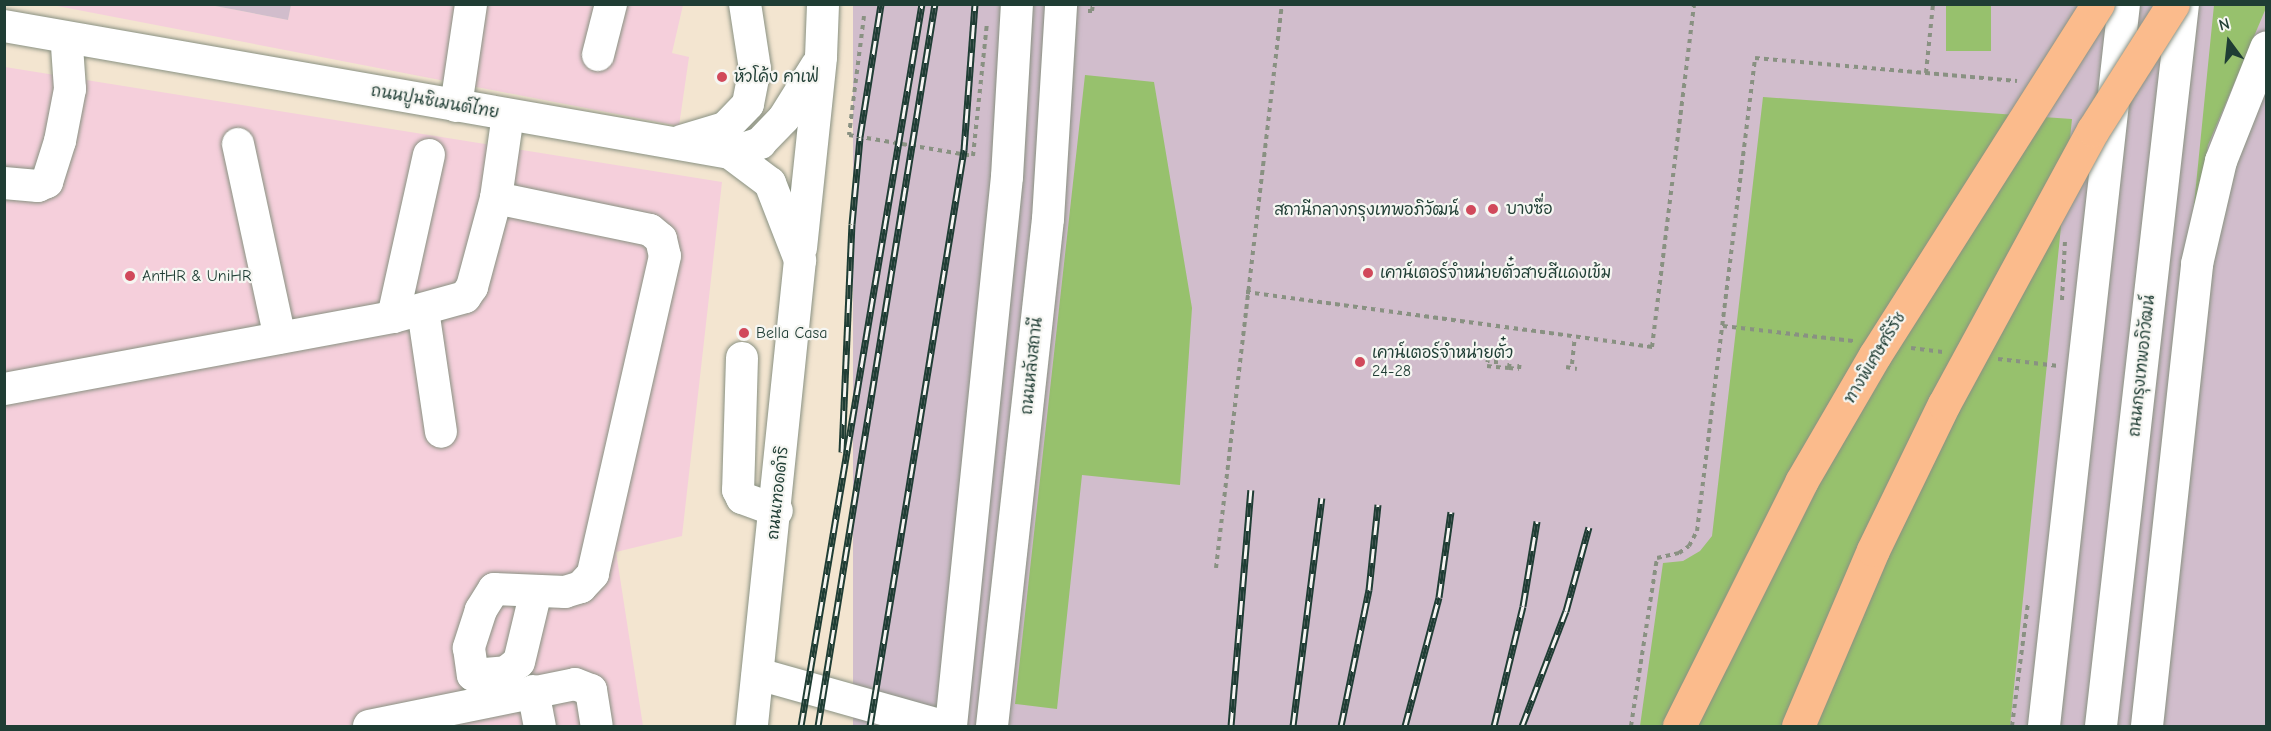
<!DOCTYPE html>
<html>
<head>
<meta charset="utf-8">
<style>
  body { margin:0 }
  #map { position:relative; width:2271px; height:731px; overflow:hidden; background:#f3e5d0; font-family:"Comic Neue","Playpen Sans Thai",sans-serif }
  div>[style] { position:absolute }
  .built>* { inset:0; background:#f5cfdb }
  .industrial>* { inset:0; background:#d1bdcc; transform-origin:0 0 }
  .green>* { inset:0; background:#97c16d; transform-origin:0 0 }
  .path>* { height:4px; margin-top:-2px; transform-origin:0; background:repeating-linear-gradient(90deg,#899182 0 4.5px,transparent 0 9px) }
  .roads { filter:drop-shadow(0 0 2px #899182) drop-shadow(0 0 2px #899182) }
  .minor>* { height:32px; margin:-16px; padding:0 16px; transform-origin:16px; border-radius:16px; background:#fff }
  .rail>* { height:7px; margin-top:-3.5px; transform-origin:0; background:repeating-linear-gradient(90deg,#f6f6f2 0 14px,#1f3d34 0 28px); box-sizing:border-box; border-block:2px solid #1f3d34 }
  .bridges { filter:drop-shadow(0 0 2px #899182) drop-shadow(0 0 2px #899182) }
  .highway-bridge>* { height:33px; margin:-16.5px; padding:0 16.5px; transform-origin:16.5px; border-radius:16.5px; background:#fbbb8c }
  .dots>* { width:16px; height:16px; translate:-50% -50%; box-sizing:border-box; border:3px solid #f6f6f2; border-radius:50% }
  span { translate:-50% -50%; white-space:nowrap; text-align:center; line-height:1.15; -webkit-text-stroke:4.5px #f6f6f2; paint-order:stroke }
  .poi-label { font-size:16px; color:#1f3d34 }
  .left { translate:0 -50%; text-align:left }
  .right { translate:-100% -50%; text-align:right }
  .street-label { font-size:16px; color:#1f3d34 }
  .frame { position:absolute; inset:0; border:6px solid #1f3d34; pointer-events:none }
  .north { position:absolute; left:2199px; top:12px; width:60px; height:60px; -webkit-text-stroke:4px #f6f6f2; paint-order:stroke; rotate:345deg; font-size:16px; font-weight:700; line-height:24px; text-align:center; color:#1f3d34 }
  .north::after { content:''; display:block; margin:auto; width:21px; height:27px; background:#1f3d34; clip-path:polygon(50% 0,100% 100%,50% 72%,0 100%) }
</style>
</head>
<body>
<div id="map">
  <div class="built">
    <i style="clip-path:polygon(291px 4px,683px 5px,672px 53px,689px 57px,679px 126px,52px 5px,210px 5px,288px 20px)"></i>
    <i style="clip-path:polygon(5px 67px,722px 182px,682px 536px,616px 552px,643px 726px,5px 726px)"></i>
  </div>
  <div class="industrial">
    <i style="clip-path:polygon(210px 5px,291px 4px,291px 5px,288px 20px)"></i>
    <i style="left:853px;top:5px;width:1413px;height:726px"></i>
  </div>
  <div class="green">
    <i style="left:1946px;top:5px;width:45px;height:46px"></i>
    <i style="clip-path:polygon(2214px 5px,2266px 5px,2266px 8px,2208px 145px,2188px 265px)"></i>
    <i style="clip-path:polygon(1085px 75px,1154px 82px,1192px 308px,1180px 485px,1082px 475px,1057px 709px,1015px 704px)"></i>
    <i style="clip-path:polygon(1763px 97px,2072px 119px,2010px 726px,1640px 726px,1663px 563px,1683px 561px,1700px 551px,1712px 536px)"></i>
  </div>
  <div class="path">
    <i style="left:786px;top:6px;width:2px;rotate:-90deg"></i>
    <i style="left:1088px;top:11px;width:4px"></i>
    <i style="left:1092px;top:11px;width:7px;rotate:-82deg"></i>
    <i style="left:864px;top:16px;width:120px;rotate:97.2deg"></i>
    <i style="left:849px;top:135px;width:126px;rotate:9.6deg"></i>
    <i style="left:973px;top:156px;width:134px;rotate:-84deg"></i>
    <i style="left:1926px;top:73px;width:69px;rotate:-84.2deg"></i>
    <i style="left:1246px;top:292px;width:410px;rotate:7.7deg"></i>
    <i style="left:1652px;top:347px;width:346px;rotate:-83deg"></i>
    <i style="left:2062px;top:300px;width:59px;rotate:-87.1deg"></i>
    <i style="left:1723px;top:326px;width:131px;rotate:6.6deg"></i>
    <i style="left:1911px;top:348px;width:32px;rotate:7deg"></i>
    <i style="left:1488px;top:358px;width:8px;rotate:97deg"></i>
    <i style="left:1487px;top:366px;width:9px;rotate:6deg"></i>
    <i style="left:1496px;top:359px;width:8px;rotate:90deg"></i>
    <i style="left:1496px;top:367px;width:13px;rotate:4deg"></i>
    <i style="left:1509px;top:368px;width:8px;rotate:-83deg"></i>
    <i style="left:1998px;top:359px;width:61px;rotate:6.5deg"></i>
    <i style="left:1572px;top:364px;width:27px;rotate:-84deg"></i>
    <i style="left:1566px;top:367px;width:11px;rotate:10deg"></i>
    <i style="left:1509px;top:368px;width:10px;rotate:6deg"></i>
    <i style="left:1519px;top:369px;width:8px;rotate:-83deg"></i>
    <i style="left:1216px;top:568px;width:568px;rotate:-83.33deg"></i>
    <i style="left:1631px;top:726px;width:170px;rotate:-81.2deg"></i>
    <i style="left:1657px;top:558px;width:23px;rotate:-13deg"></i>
    <i style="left:1679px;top:553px;width:12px;rotate:-35deg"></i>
    <i style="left:1689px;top:546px;width:17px;rotate:-62deg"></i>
    <i style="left:1697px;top:531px;width:477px;rotate:-83deg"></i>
    <i style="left:1755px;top:58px;width:263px;rotate:5deg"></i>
    <i style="left:2012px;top:726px;width:125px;rotate:-82.6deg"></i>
  </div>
  <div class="roads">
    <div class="minor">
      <i style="left:4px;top:26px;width:737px;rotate:9.92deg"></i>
      <i style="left:730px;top:153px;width:50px;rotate:36.9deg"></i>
      <i style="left:770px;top:183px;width:83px;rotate:68.7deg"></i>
      <i style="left:800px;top:260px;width:468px;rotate:95.9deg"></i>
      <i style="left:598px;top:55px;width:53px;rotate:-75.7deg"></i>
      <i style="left:456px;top:106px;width:103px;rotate:-81.6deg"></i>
      <i style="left:681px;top:141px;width:46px;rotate:-16.5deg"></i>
      <i style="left:725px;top:128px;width:33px;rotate:-46deg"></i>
      <i style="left:748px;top:104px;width:36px;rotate:-79deg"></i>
      <i style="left:755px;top:69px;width:66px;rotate:-98.7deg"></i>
      <i style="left:238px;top:144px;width:198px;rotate:77.8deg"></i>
      <i style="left:730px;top:153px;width:32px;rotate:-18deg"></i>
      <i style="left:760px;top:143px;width:35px;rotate:-46deg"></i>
      <i style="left:784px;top:118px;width:62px;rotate:-58.1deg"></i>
      <i style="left:4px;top:183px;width:34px;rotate:5deg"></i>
      <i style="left:38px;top:186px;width:10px;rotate:-24deg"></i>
      <i style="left:47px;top:182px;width:43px;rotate:-72.4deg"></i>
      <i style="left:60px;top:141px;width:53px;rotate:-79.1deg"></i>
      <i style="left:70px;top:89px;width:39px;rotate:-94deg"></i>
      <i style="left:496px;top:198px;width:157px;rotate:11.7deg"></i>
      <i style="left:650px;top:230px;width:14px;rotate:39deg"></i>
      <i style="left:661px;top:239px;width:17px;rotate:77deg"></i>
      <i style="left:665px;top:256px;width:326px;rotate:102.8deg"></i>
      <i style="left:593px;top:574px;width:18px;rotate:133deg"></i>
      <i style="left:581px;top:587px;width:17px;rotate:163deg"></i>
      <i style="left:565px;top:592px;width:71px;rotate:-177.6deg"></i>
      <i style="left:494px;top:589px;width:25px;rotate:122deg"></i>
      <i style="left:481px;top:610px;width:40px;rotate:108deg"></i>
      <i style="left:469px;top:648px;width:27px;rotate:82deg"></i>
      <i style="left:473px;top:675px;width:33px;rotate:-5deg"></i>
      <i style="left:506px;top:672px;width:16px;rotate:-38deg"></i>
      <i style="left:519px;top:662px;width:73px;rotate:-76.5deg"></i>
      <i style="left:801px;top:248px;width:192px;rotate:-84deg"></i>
      <i style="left:821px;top:57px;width:53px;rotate:-87.8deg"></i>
      <i style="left:423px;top:310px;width:123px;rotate:81.6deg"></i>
      <i style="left:393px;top:317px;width:166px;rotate:-77.5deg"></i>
      <i style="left:742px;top:358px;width:132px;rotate:91.7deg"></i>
      <i style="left:738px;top:490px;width:9px;rotate:63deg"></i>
      <i style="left:742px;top:498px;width:37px;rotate:20deg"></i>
      <i style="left:4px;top:389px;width:396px;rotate:-10.5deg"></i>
      <i style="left:393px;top:317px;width:75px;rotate:-15.5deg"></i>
      <i style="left:465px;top:297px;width:12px;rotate:-55deg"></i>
      <i style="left:472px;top:287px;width:92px;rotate:-74.9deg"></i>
      <i style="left:496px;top:198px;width:84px;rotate:-81.8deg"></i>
      <i style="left:758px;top:674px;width:192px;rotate:15.7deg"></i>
      <i style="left:533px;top:691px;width:36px;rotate:79deg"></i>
      <i style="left:369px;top:726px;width:210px;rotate:-11.5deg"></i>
      <i style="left:575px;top:684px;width:17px;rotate:21deg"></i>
      <i style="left:591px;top:690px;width:36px;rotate:81deg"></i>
      <i style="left:951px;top:726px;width:552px;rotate:-84.18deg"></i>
      <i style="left:1007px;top:177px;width:173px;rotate:-86.7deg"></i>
      <i style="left:992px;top:726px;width:510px;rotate:-83.7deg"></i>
      <i style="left:1048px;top:219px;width:215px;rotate:-86.5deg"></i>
      <i style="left:2044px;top:726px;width:726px;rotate:-83.68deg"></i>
      <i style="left:2101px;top:726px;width:727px;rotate:-83.52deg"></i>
      <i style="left:2147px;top:726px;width:465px;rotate:-83.8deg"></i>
      <i style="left:2197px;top:264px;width:106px;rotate:-76.9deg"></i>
      <i style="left:2221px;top:161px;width:122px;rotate:-68.3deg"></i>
    </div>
  </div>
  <div class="rail">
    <i style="left:842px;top:452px;width:228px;rotate:-87.5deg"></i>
    <i style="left:852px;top:224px;width:87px;rotate:-84.7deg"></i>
    <i style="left:860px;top:137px;width:135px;rotate:-81deg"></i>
    <i style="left:801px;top:726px;width:732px;rotate:-80.49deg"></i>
    <i style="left:818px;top:726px;width:731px;rotate:-80.8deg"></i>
    <i style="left:870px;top:726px;width:584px;rotate:-80.73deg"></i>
    <i style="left:964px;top:150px;width:146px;rotate:-85.7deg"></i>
    <i style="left:1231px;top:726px;width:237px;rotate:-85.2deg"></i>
    <i style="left:1293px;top:726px;width:230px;rotate:-82.8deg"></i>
    <i style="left:1341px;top:726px;width:139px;rotate:-78.4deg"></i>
    <i style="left:1369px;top:590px;width:86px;rotate:-84deg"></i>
    <i style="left:1405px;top:726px;width:133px;rotate:-75.2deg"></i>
    <i style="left:1439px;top:597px;width:86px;rotate:-82deg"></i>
    <i style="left:1494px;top:726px;width:123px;rotate:-76.4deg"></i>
    <i style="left:1523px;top:606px;width:86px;rotate:-80.6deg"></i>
    <i style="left:1522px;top:726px;width:123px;rotate:-69.1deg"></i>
    <i style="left:1566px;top:611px;width:87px;rotate:-74.7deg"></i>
  </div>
  <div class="bridges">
    <div class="highway-bridge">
      <i style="left:1679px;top:726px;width:273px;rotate:-63.4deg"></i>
      <i style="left:1801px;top:482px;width:147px;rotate:-59.8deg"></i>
      <i style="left:1875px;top:355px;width:416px;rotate:-57.6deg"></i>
      <i style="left:1798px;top:726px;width:191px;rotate:-66.9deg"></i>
      <i style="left:1873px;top:550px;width:162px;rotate:-64.1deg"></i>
      <i style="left:1944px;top:404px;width:312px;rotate:-61.5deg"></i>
      <i style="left:2093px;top:130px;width:149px;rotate:-57.6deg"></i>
    </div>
  </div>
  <div class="dots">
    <i style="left:722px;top:77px;background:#d1495b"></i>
    <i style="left:1493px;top:209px;background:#d1495b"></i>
    <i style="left:1471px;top:210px;background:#d1495b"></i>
    <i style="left:1368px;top:273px;background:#d1495b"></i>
    <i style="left:130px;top:276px;background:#d1495b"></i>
    <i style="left:744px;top:333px;background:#d1495b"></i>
    <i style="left:1360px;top:362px;background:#d1495b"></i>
  </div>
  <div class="poi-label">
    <span class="left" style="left:734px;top:77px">หัวโค้ง คาเฟ่</span>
    <span class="left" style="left:1506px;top:209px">บางซื่อ</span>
    <span class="right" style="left:1459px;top:210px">สถานีกลางกรุงเทพอภิวัฒน์</span>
    <span class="left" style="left:1380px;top:273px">เคาน์เตอร์จำหน่ายตั๋วสายสีแดงเข้ม</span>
    <span class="left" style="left:142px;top:276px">AntHR &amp; UniHR</span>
    <span class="left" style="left:756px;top:333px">Bella Casa</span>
    <span class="left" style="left:1372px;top:362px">เคาน์เตอร์จำหน่ายตั๋ว<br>24-28</span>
  </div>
  <div class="street-label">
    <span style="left:435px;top:102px;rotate:10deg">ถนนปูนซิเมนต์ไทย</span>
    <span style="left:1875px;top:358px;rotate:-59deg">ทางพิเศษศรีรัช</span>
    <span style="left:1032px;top:366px;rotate:-84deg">ถนนหลังสถานี</span>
    <span style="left:2142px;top:366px;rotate:-84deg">ถนนกรุงเทพอภิวัฒน์</span>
    <span style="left:778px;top:493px;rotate:-84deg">ถนนเทอดดำริ</span>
  </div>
  <div class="frame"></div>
  <div class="north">N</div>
</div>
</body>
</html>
